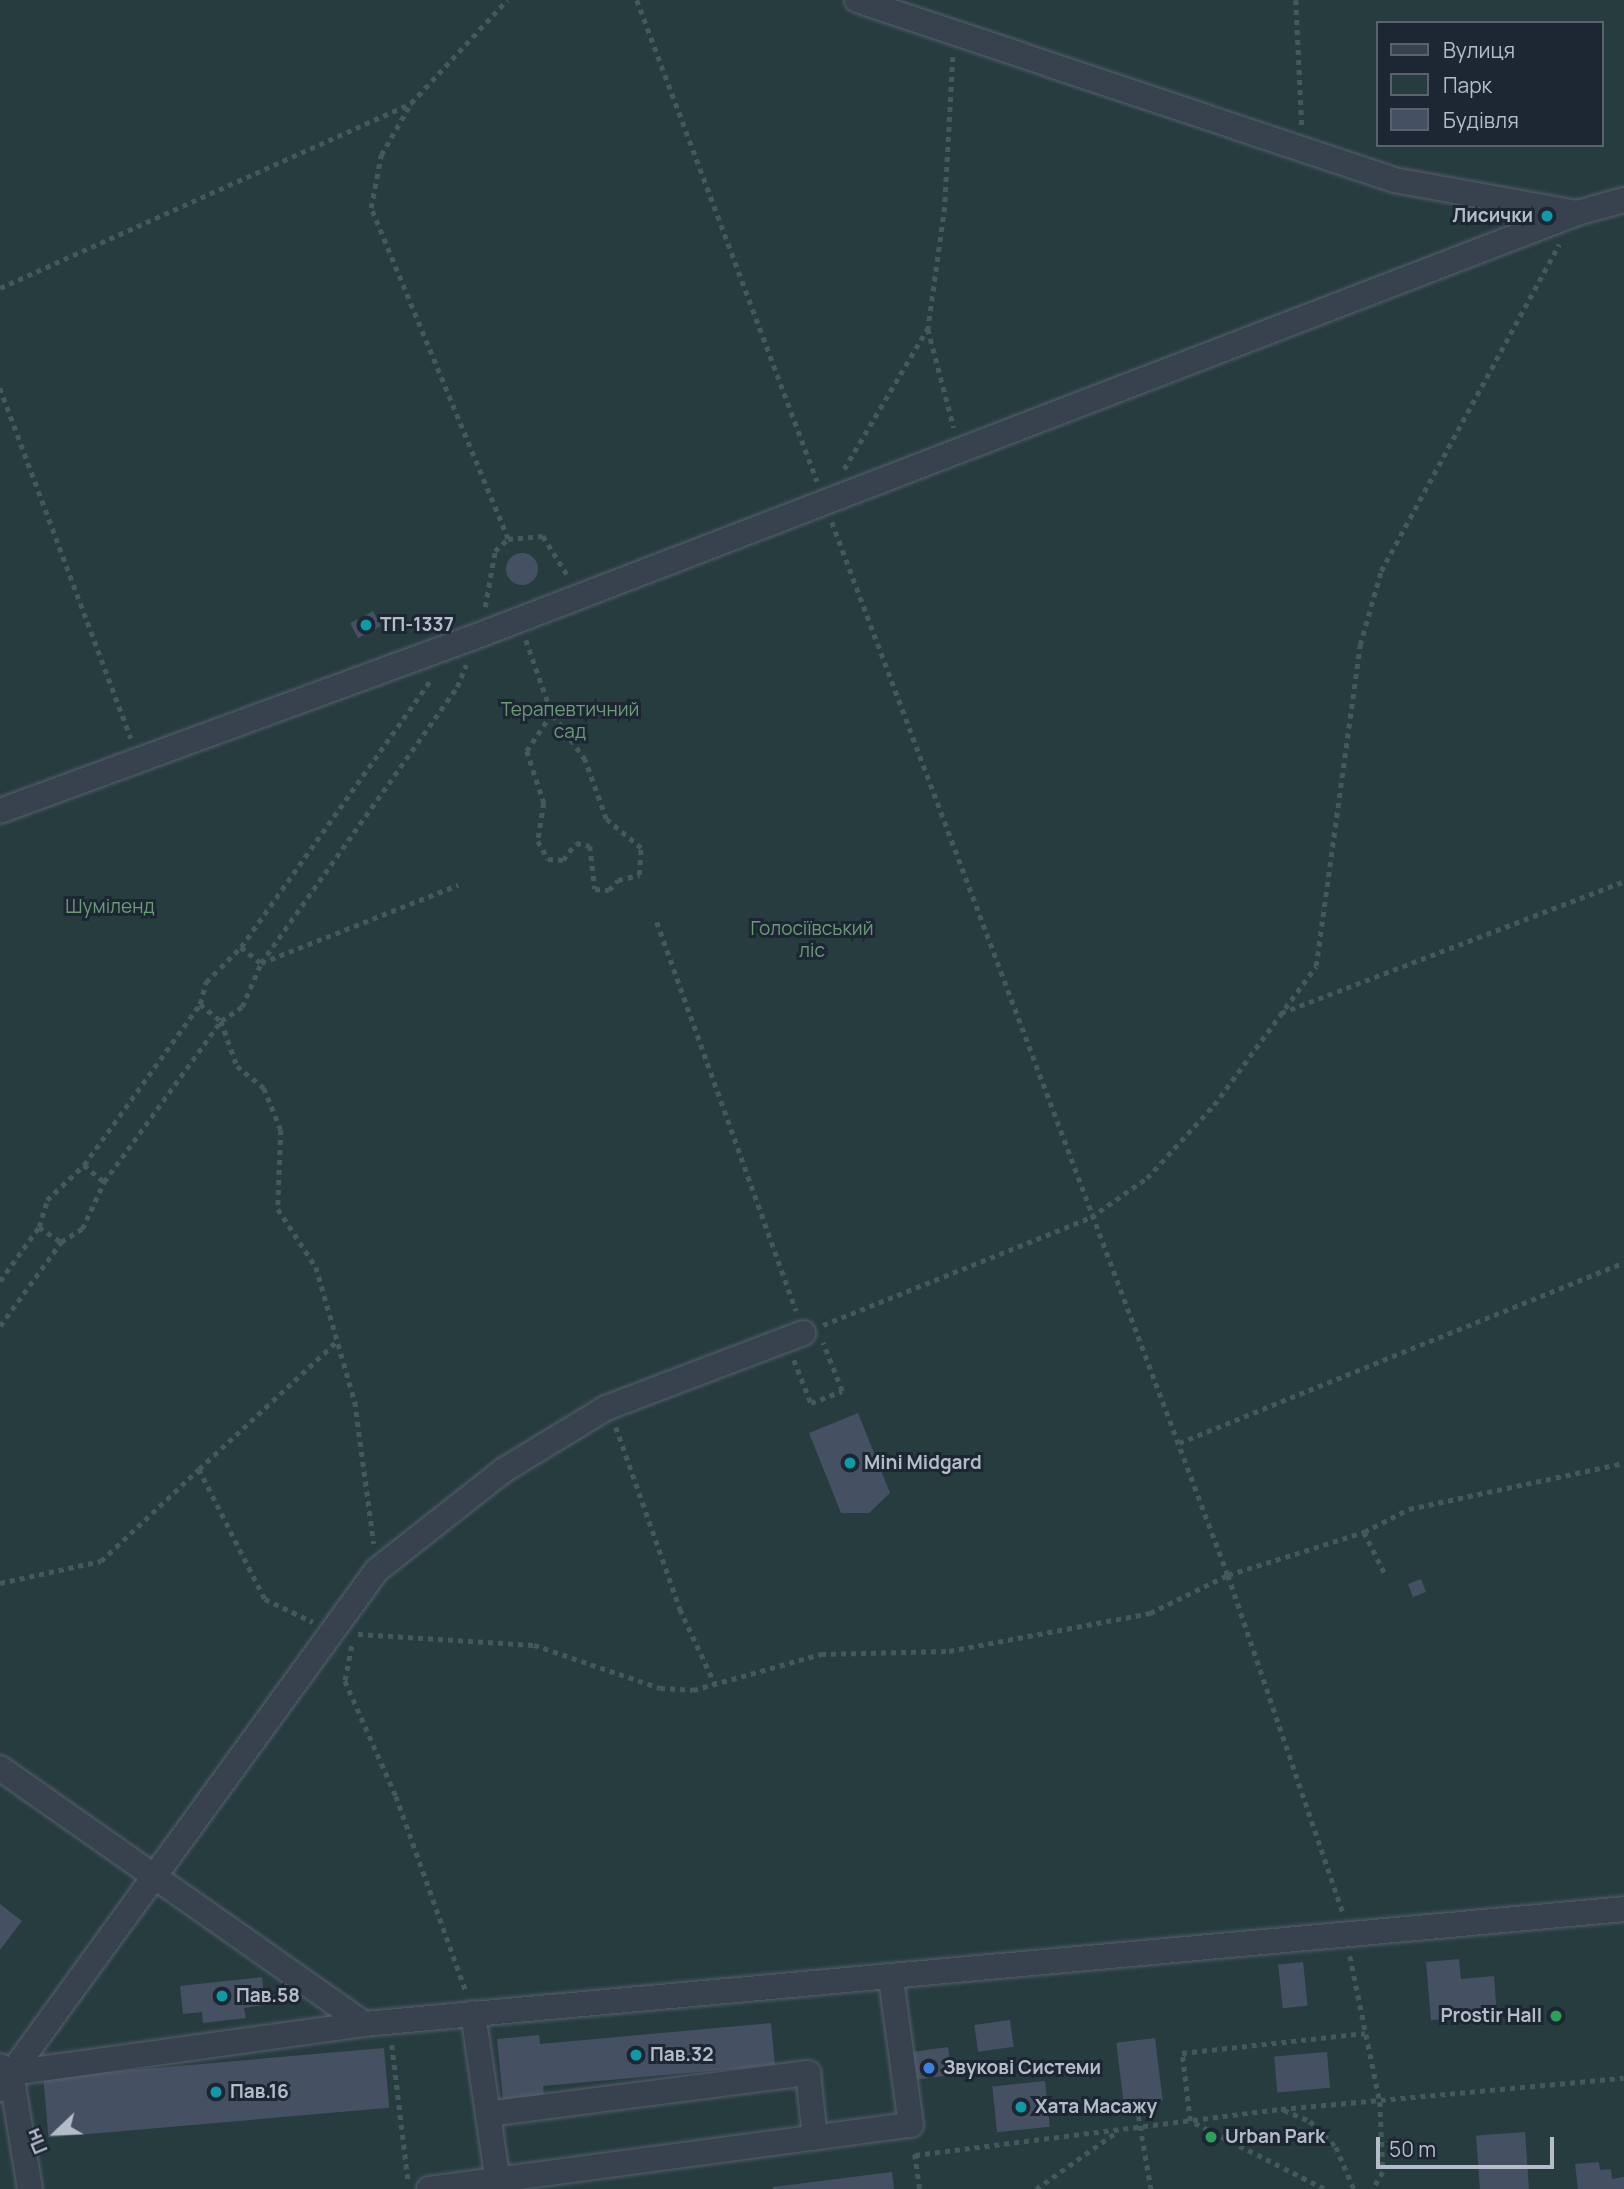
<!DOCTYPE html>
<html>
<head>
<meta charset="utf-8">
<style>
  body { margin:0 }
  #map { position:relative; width:1624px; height:2189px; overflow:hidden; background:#242f3e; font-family:Manrope,sans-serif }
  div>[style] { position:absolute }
  .green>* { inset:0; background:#263c3f }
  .building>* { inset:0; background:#455162; transform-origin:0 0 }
  .round { border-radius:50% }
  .path>* { height:4.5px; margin-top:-2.25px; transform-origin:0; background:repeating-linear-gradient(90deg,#44595c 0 5px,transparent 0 10px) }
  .roads { filter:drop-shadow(0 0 2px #565f6c) drop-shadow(0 0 2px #565f6c) }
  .minor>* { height:24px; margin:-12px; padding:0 12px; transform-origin:12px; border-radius:12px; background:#38414e }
  .dots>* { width:19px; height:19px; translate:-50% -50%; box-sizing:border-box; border:4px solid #1d2633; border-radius:50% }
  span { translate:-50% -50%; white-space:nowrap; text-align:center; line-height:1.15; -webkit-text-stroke:6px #1d2633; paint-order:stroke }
  .poi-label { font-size:19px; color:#b4bcc9; font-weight:700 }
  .right { translate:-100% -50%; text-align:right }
  .left { translate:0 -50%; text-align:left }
  .park-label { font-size:19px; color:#6b9a76 }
  .legend { position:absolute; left:1376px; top:21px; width:228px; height:126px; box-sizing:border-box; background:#1d2633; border:2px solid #59626f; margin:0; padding:9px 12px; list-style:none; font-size:21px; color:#b4bcc9 }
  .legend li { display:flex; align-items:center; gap:14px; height:35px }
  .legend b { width:35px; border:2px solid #59626f }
  .north { position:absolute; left:21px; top:2098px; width:70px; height:70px; -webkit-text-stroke:5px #1d2633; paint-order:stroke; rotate:247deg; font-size:19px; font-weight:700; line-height:28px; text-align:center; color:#b4bcc9 }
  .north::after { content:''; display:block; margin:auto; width:24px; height:32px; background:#b4bcc9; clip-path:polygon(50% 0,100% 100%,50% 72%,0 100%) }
  .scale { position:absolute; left:1376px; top:2137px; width:178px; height:32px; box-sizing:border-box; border:4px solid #b4bcc9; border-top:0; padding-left:9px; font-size:21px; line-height:24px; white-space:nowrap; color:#b4bcc9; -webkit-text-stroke:5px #1d2633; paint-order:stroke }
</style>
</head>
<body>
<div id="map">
  <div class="green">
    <i style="clip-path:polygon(evenodd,0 0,1624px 0,1624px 2189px,0 2189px,0 0,1377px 23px,1601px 23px,1601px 145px,1377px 145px,1377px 23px)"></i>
  </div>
  <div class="building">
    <i class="round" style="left:506px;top:553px;width:32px;height:32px"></i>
    <i style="left:373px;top:611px;width:17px;height:26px;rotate:62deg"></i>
    <i style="clip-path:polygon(858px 1413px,890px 1493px,869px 1513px,841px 1513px,809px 1433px)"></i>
    <i style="left:1421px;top:1579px;width:14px;height:14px;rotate:69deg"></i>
    <i style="clip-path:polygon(0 1904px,22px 1921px,0 1950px)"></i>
    <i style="clip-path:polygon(1459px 1959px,1461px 1979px,1494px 1976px,1497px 2015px,1431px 2020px,1426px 1962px)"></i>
    <i style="left:1303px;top:1962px;width:44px;height:25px;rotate:84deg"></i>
    <i style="clip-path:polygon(262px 1977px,265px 2005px,244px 2008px,246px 2018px,203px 2023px,202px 2012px,183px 2014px,180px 1986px)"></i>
    <i style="left:1010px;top:2020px;width:27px;height:36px;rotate:82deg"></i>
    <i style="clip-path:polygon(771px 2023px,775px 2065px,543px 2086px,544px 2095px,503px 2099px,497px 2039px,539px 2035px,540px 2044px)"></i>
    <i style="left:1155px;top:2038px;width:63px;height:39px;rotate:83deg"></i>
    <i style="left:948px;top:2047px;width:28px;height:36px;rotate:82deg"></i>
    <i style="left:384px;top:2048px;width:60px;height:342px;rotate:85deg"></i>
    <i style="left:1327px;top:2052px;width:36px;height:53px;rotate:85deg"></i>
    <i style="left:1045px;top:2081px;width:46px;height:53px;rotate:84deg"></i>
    <i style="left:1525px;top:2132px;width:57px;height:49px;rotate:86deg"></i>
    <i style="clip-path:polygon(1599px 2162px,1600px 2170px,1611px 2169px,1612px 2179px,1624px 2177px,1624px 2189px,1578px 2189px,1575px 2164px)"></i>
    <i style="clip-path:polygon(892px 2172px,894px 2189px,773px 2189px,773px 2187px)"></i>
  </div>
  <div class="path">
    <i style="left:637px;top:0;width:514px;rotate:69.48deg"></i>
    <i style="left:1296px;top:0;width:125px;rotate:87.3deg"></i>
    <i style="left:953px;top:57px;width:150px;rotate:93.1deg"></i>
    <i style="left:945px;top:207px;width:123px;rotate:97.9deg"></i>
    <i style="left:928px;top:329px;width:102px;rotate:75.3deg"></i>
    <i style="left:0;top:288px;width:451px;rotate:-24.2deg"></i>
    <i style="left:0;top:388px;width:374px;rotate:69.5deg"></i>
    <i style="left:844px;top:469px;width:163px;rotate:-59.3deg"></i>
    <i style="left:832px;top:522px;width:1125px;rotate:69.39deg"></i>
    <i style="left:1228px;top:1575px;width:357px;rotate:71.2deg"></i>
    <i style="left:508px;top:539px;width:35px;rotate:-5deg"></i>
    <i style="left:543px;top:536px;width:47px;rotate:58deg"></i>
    <i style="left:485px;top:607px;width:57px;rotate:-79.9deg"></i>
    <i style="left:495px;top:551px;width:18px;rotate:-43deg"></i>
    <i style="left:508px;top:539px;width:358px;rotate:-112.5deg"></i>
    <i style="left:371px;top:208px;width:54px;rotate:-79.3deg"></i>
    <i style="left:381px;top:155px;width:60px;rotate:-60deg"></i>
    <i style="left:411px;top:103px;width:141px;rotate:-47deg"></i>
    <i style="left:526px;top:640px;width:78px;rotate:70.6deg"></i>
    <i style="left:552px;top:714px;width:45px;rotate:124deg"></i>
    <i style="left:527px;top:751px;width:55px;rotate:71.9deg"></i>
    <i style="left:544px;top:803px;width:38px;rotate:99deg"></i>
    <i style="left:538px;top:841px;width:21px;rotate:61deg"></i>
    <i style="left:548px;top:859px;width:15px;rotate:4deg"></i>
    <i style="left:563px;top:860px;width:21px;rotate:-53deg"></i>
    <i style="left:576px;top:843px;width:14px;rotate:12deg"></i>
    <i style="left:590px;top:846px;width:43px;rotate:83.4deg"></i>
    <i style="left:595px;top:889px;width:14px;rotate:4deg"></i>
    <i style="left:609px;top:890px;width:13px;rotate:-48deg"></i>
    <i style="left:618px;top:880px;width:22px;rotate:-13deg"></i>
    <i style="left:639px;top:875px;width:27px;rotate:-86deg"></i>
    <i style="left:641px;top:848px;width:45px;rotate:-140.4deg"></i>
    <i style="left:606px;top:819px;width:63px;rotate:-109.6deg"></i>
    <i style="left:585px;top:760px;width:57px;rotate:-125.7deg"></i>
    <i style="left:657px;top:922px;width:413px;rotate:70.3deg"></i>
    <i style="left:241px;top:947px;width:26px;rotate:39deg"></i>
    <i style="left:261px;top:963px;width:212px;rotate:-21.6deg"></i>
    <i style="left:200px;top:1004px;width:27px;rotate:39deg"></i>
    <i style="left:221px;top:1021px;width:48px;rotate:70.4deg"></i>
    <i style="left:237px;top:1066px;width:35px;rotate:39deg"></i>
    <i style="left:264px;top:1088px;width:45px;rotate:68deg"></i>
    <i style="left:281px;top:1130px;width:79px;rotate:92.2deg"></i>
    <i style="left:278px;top:1209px;width:69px;rotate:56.8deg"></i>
    <i style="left:316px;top:1267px;width:141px;rotate:73.9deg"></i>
    <i style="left:355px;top:1402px;width:143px;rotate:82.4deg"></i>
    <i style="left:1281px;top:1013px;width:368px;rotate:-21deg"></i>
    <i style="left:84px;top:1165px;width:26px;rotate:40deg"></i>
    <i style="left:39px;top:1227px;width:27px;rotate:34deg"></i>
    <i style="left:0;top:1281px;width:67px;rotate:-54.2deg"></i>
    <i style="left:39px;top:1227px;width:28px;rotate:-73deg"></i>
    <i style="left:47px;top:1200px;width:51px;rotate:-43.4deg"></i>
    <i style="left:84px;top:1165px;width:198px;rotate:-54.2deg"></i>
    <i style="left:200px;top:1004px;width:23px;rotate:-75deg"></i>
    <i style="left:206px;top:982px;width:49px;rotate:-45deg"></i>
    <i style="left:241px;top:947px;width:330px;rotate:-54.6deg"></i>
    <i style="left:823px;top:1325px;width:289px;rotate:-21.9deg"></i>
    <i style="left:1091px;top:1217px;width:68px;rotate:-34.9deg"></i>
    <i style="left:1147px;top:1178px;width:99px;rotate:-47.5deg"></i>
    <i style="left:1214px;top:1105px;width:172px;rotate:-53.7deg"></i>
    <i style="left:1316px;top:966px;width:324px;rotate:-82.2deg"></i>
    <i style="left:1360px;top:645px;width:77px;rotate:-74.2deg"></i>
    <i style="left:1381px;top:571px;width:372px;rotate:-61.4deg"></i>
    <i style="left:0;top:1326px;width:104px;rotate:-54deg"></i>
    <i style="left:61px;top:1242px;width:25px;rotate:-32deg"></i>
    <i style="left:82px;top:1229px;width:52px;rotate:-64.9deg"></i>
    <i style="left:104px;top:1182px;width:199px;rotate:-54deg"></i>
    <i style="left:221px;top:1021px;width:25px;rotate:-34deg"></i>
    <i style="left:242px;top:1007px;width:48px;rotate:-66.6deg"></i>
    <i style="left:261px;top:963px;width:339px;rotate:-54.6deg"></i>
    <i style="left:457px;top:687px;width:24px;rotate:-68deg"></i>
    <i style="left:794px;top:1360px;width:46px;rotate:68.4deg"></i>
    <i style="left:811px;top:1403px;width:33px;rotate:-21deg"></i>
    <i style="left:842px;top:1391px;width:52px;rotate:-111.6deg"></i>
    <i style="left:616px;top:1427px;width:193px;rotate:70.6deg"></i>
    <i style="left:680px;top:1609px;width:83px;rotate:65deg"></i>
    <i style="left:1179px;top:1443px;width:480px;rotate:-22.1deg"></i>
    <i style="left:199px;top:1469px;width:188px;rotate:-42.8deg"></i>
    <i style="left:1364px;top:1532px;width:49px;rotate:63.4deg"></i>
    <i style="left:0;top:1583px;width:103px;rotate:-12.3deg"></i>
    <i style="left:101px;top:1561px;width:134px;rotate:-43.2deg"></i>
    <i style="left:199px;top:1469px;width:146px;rotate:63.1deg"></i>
    <i style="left:265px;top:1599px;width:53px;rotate:25.6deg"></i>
    <i style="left:358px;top:1634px;width:176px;rotate:3.6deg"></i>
    <i style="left:534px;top:1645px;width:133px;rotate:18.8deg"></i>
    <i style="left:660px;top:1688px;width:33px;rotate:3deg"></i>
    <i style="left:693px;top:1690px;width:133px;rotate:-15.7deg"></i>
    <i style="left:821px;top:1654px;width:128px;rotate:-1.3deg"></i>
    <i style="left:949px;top:1651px;width:205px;rotate:-10.7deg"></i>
    <i style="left:1150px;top:1613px;width:87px;rotate:-26deg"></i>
    <i style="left:1228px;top:1575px;width:143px;rotate:-17.5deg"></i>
    <i style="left:1364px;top:1532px;width:51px;rotate:-27.1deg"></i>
    <i style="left:1409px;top:1509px;width:220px;rotate:-12.1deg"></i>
    <i style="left:352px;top:1646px;width:36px;rotate:101deg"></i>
    <i style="left:345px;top:1681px;width:126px;rotate:66.1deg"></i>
    <i style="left:396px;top:1796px;width:208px;rotate:70.3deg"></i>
    <i style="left:1350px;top:1956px;width:149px;rotate:78.4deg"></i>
    <i style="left:1380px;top:2102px;width:70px;rotate:87.5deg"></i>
    <i style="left:1383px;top:2172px;width:20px;rotate:120deg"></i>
    <i style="left:392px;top:2045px;width:135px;rotate:83.2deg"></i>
    <i style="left:1137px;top:2106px;width:84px;rotate:80.4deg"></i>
    <i style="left:1284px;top:2110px;width:28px;rotate:23deg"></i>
    <i style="left:1310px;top:2121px;width:37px;rotate:45deg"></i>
    <i style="left:1336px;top:2147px;width:46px;rotate:66.8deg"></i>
    <i style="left:915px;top:2154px;width:35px;rotate:82deg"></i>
    <i style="left:915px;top:2155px;width:369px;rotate:-7.2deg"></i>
    <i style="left:1281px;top:2109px;width:344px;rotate:-5.2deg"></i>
    <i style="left:1036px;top:2189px;width:100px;rotate:-35.3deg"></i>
    <i style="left:1324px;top:2189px;width:150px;rotate:-153.1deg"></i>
    <i style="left:1190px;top:2121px;width:68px;rotate:-96.7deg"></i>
    <i style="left:1182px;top:2053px;width:184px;rotate:-6.2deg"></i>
  </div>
  <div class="roads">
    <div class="minor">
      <i style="left:857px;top:0;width:566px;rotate:18.53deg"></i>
      <i style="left:1394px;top:180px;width:186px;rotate:10.2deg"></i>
      <i style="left:1577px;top:213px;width:49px;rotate:-15.5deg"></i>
      <i style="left:0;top:811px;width:508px;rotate:-20.15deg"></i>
      <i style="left:477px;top:636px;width:1179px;rotate:-21.03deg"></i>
      <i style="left:0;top:1768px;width:445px;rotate:35.1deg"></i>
      <i style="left:473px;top:2013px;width:178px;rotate:81.6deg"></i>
      <i style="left:0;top:2066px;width:13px;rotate:32deg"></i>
      <i style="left:11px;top:2073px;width:356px;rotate:-7.9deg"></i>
      <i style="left:364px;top:2024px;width:1265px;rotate:-5.21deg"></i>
      <i style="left:11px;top:2073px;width:118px;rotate:80.7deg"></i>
      <i style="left:0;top:2089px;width:641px;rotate:-54.01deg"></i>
      <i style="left:377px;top:1570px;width:162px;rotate:-38.2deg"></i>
      <i style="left:504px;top:1470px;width:119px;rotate:-31.3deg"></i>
      <i style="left:606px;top:1408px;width:211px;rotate:-20.8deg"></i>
      <i style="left:488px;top:2114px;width:323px;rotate:-7.3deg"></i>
      <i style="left:808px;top:2073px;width:65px;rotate:83.9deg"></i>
      <i style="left:429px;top:2189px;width:486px;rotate:-7.6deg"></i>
      <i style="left:911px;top:2125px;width:147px;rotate:-97.8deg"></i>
    </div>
  </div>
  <div class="dots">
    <i style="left:1547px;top:216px;background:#0f9aa8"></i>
    <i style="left:366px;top:625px;background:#0f9aa8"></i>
    <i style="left:850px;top:1463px;background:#0f9aa8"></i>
    <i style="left:222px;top:1996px;background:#0f9aa8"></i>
    <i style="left:1556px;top:2016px;background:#2e9e5b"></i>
    <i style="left:636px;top:2055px;background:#0f9aa8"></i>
    <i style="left:929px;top:2068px;background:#3f7fe0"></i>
    <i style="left:216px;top:2092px;background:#0f9aa8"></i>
    <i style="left:1021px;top:2107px;background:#0f9aa8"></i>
    <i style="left:1211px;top:2137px;background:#2e9e5b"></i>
  </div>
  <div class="poi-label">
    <span class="right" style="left:1533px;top:216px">Лисички</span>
    <span class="left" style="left:380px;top:625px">ТП-1337</span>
    <span class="left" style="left:864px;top:1463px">Mini Midgard</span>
    <span class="left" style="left:236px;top:1996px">Пав.58</span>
    <span class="right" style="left:1542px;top:2016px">Prostir Hall</span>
    <span class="left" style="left:650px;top:2055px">Пав.32</span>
    <span class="left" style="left:943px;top:2068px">Звукові Системи</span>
    <span class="left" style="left:230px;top:2092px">Пав.16</span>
    <span class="left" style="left:1035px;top:2107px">Хата Масажу</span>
    <span class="left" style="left:1225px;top:2137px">Urban Park</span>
  </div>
  <div class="park-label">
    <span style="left:570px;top:721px">Терапевтичний<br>сад</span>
    <span style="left:110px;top:907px">Шуміленд</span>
    <span style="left:812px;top:940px">Голосіївський<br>ліс</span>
  </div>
  <ul class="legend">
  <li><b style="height:9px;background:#38414e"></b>Вулиця</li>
  <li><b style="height:19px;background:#263c3f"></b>Парк</li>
  <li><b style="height:19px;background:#455162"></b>Будівля</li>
  </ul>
  <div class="north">Пн</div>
  <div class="scale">50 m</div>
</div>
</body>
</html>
